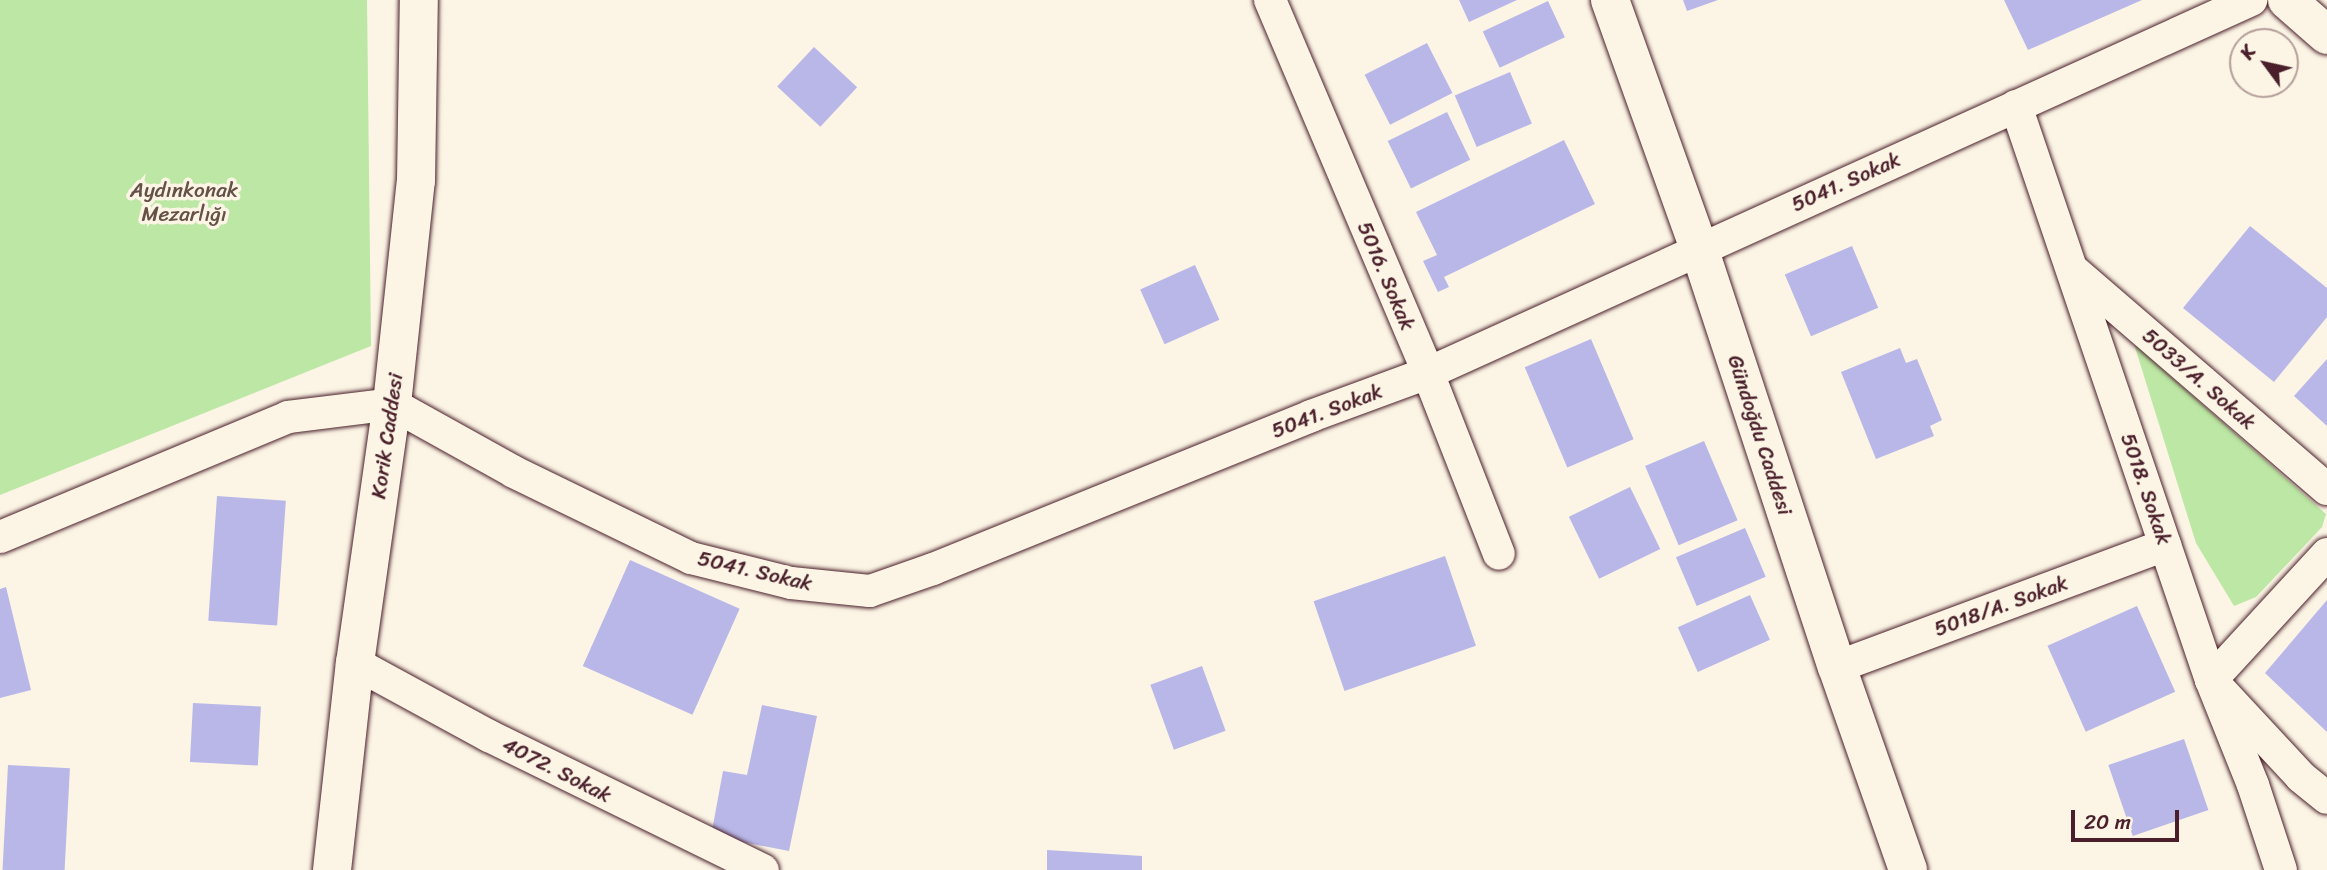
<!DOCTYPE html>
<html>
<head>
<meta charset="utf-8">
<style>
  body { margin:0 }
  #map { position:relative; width:2327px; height:870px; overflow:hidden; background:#fcf5e5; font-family:Sriracha,sans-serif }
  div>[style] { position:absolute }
  .green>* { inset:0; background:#bce7a4 }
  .building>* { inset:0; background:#b8b7e8; transform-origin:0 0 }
  .roads { filter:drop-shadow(0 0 2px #4a1f2b) drop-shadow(0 0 2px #4a1f2b) }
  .minor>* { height:32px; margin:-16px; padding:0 16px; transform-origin:16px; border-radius:16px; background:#fcf5e5 }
  .tertiary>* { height:38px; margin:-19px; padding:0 19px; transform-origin:19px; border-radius:19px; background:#fcf5e5 }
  span { translate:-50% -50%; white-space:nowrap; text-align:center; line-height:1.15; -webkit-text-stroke:7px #fcf5e5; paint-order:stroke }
  .street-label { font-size:21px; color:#4a1f2b }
  .park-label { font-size:21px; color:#665149 }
  .north { position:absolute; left:2229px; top:28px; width:70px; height:70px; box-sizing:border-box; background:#fcf5e5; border:2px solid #b59f9b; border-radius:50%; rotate:303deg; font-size:19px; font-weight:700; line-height:28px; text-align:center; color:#4a1f2b }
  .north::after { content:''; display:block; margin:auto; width:24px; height:32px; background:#4a1f2b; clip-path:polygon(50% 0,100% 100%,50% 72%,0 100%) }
  .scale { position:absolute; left:2071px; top:810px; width:108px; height:32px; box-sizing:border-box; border:4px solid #4a1f2b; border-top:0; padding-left:9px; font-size:21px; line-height:24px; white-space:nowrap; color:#4a1f2b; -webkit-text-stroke:5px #fcf5e5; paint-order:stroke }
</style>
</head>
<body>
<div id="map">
  <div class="green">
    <i style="clip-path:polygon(0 0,367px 0,371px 346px,0 495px)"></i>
    <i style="clip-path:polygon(2134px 344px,2326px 514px,2322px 527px,2256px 597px,2234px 606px,2196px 543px)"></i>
  </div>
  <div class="building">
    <i style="clip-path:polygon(1459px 0,1517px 0,1469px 22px)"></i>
    <i style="clip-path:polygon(1683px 0,1718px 0,1687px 11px)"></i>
    <i style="clip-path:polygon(2004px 0,2142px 0,2028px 50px)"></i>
    <i style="left:1548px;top:1px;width:40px;height:72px;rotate:65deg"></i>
    <i style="left:1427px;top:43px;width:56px;height:70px;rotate:63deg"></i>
    <i style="left:814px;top:47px;width:59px;height:54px;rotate:43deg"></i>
    <i style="left:1510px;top:72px;width:56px;height:60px;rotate:67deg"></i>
    <i style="left:1447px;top:112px;width:53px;height:66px;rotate:64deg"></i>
    <i style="clip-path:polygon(1564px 140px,1595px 204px,1444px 277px,1449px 287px,1438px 292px,1423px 261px,1437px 255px,1416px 212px)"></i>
    <i style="clip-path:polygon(2250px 226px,2327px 288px,2327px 317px,2274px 382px,2183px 308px)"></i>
    <i style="left:1852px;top:246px;width:67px;height:73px;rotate:67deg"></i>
    <i style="left:1195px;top:265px;width:60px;height:60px;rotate:66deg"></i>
    <i style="left:1591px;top:339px;width:109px;height:72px;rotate:67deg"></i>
    <i style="clip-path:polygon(1900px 348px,1906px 363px,1917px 359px,1942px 420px,1930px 426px,1934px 436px,1876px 459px,1841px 372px)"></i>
    <i style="clip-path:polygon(2327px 359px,2327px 426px,2294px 396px)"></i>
    <i style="left:1704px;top:441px;width:86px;height:64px;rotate:67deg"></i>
    <i style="left:1630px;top:487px;width:69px;height:68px;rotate:64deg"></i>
    <i style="left:217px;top:496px;width:69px;height:125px;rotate:4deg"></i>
    <i style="left:1745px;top:528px;width:53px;height:75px;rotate:67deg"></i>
    <i style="left:1445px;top:556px;width:95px;height:139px;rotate:71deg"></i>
    <i style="left:630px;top:560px;width:120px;height:116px;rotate:24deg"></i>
    <i style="clip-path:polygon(6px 587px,31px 690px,0 698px,0 589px)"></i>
    <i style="left:1750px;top:595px;width:49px;height:79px;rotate:66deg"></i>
    <i style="clip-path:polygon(2327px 600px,2327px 732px,2265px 673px)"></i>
    <i style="left:2137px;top:606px;width:94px;height:98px;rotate:66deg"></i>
    <i style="left:1202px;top:666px;width:69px;height:55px;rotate:70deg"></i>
    <i style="left:193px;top:703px;width:68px;height:59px;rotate:3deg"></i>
    <i style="clip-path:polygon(762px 705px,817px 716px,789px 851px,711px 836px,723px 771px,747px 775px)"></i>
    <i style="left:2184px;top:739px;width:75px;height:80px;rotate:71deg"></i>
    <i style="left:8px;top:765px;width:62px;height:105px;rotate:3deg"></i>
    <i style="clip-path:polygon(1047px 850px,1142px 856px,1142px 870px,1047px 870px)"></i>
  </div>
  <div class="roads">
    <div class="minor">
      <i style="left:1270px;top:0;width:405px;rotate:67deg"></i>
      <i style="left:1428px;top:373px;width:194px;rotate:68.6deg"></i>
      <i style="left:2016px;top:106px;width:606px;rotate:71.24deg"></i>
      <i style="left:2211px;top:680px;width:113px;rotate:68.2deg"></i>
      <i style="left:2253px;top:785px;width:89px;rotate:71.8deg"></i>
      <i style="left:2073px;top:270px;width:335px;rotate:40.8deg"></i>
      <i style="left:0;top:537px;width:312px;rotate:-22.6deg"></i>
      <i style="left:288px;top:417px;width:105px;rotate:-7.1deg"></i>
      <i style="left:392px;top:404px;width:140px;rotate:29.1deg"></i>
      <i style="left:514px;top:472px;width:197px;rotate:25.9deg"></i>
      <i style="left:691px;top:558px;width:103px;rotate:14deg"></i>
      <i style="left:791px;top:583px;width:79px;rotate:5.8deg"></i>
      <i style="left:870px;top:591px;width:67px;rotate:-19.2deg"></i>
      <i style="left:933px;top:569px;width:408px;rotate:-22deg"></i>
      <i style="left:1311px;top:416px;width:125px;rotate:-20.2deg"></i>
      <i style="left:1428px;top:373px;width:904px;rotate:-24.38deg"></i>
      <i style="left:2327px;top:554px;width:171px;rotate:132.6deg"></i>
      <i style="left:2211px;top:680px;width:132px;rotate:47.1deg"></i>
      <i style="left:2301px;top:777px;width:33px;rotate:39deg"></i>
      <i style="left:355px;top:663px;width:153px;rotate:28.6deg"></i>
      <i style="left:489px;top:736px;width:305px;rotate:26.1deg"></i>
      <i style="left:1837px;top:667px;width:350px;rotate:-20.4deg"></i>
    </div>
    <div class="tertiary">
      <i style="left:1610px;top:0;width:263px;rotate:70.3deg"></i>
      <i style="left:1699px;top:248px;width:441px;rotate:71.8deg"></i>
      <i style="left:1837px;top:667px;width:215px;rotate:70.7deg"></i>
      <i style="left:2287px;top:0;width:53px;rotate:41.2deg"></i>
      <i style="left:332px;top:870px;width:208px;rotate:-83.7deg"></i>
      <i style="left:355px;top:663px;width:262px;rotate:-81.9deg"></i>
      <i style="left:392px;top:404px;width:224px;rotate:-83.9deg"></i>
      <i style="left:416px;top:181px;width:181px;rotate:-89.1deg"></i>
    </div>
  </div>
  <div class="street-label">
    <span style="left:1846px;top:182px;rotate:-24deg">5041. Sokak</span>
    <span style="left:1386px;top:276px;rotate:67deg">5016. Sokak</span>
    <span style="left:2199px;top:379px;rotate:41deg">5033/A. Sokak</span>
    <span style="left:1327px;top:411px;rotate:-21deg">5041. Sokak</span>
    <span style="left:1760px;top:435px;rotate:72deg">Gündoğdu Caddesi</span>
    <span style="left:387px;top:436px;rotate:-82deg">Korik Caddesi</span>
    <span style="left:2146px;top:489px;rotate:71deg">5018. Sokak</span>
    <span style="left:755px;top:571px;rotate:13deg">5041. Sokak</span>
    <span style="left:2001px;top:606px;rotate:-20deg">5018/A. Sokak</span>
    <span style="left:557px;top:770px;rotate:27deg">4072. Sokak</span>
  </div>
  <div class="park-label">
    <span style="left:184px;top:202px">Aydınkonak<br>Mezarlığı</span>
  </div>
  <div class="north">K</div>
  <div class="scale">20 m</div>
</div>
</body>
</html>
